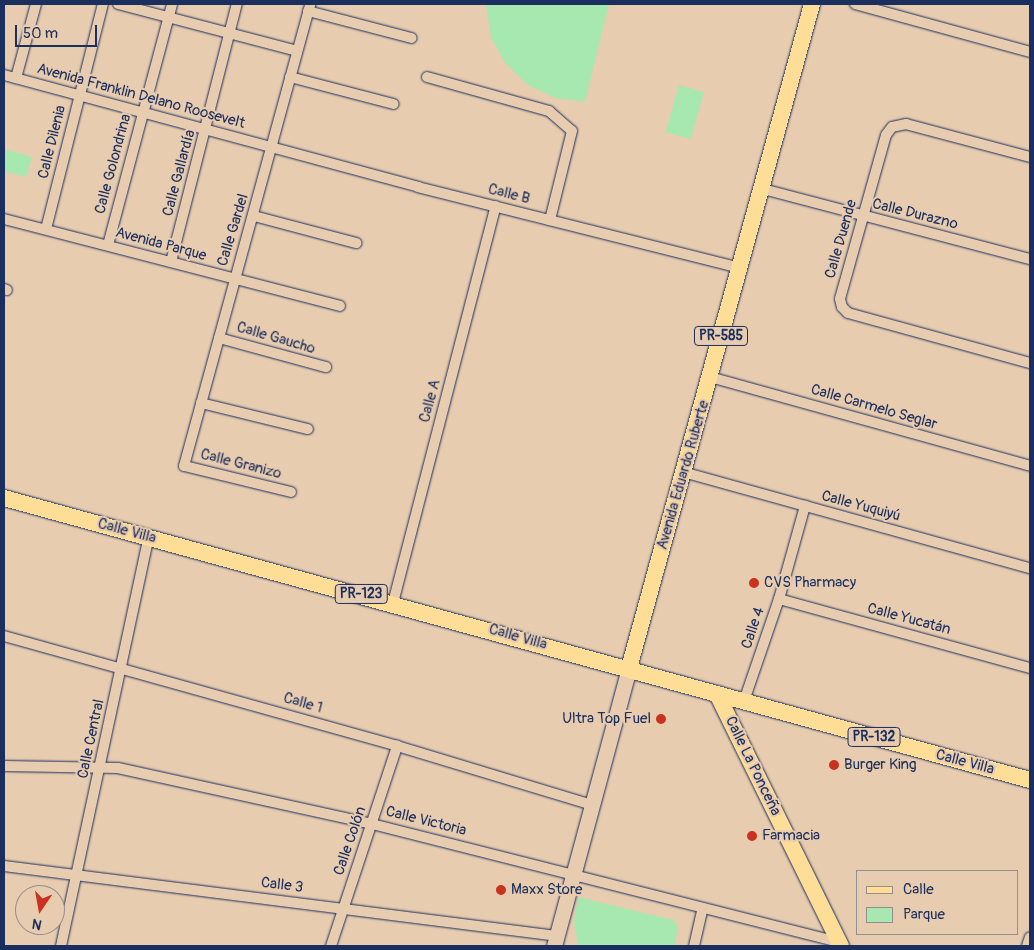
<!DOCTYPE html>
<html>
<head>
<meta charset="utf-8">
<style>
  body { margin:0 }
  #map { position:relative; width:1034px; height:950px; overflow:hidden; background:#e8ccaf; font-family:Pangolin,sans-serif }
  div>[style] { position:absolute }
  .green>* { inset:0; background:#a7e7b0; transform-origin:0 0 }
  .roads { filter:drop-shadow(0 0 1px #1b2f5e) drop-shadow(0 0 1px #1b2f5e) }
  .street>* { height:10px; margin:-5px; padding:0 5px; transform-origin:5px; border-radius:5px; background:#e8ccaf }
  .secondary>* { height:15px; margin:-7.5px; padding:0 7.5px; transform-origin:7.5px; border-radius:7.5px; background:#e8ccaf }
  .primary>* { height:16px; margin:-8px; padding:0 8px; transform-origin:8px; border-radius:8px; background:#fedd96 }
  .dots>* { width:14px; height:14px; translate:-50% -50%; box-sizing:border-box; border:2px solid #e8ccaf; border-radius:50% }
  span { translate:-50% -50%; white-space:nowrap; text-align:center; line-height:1.15; -webkit-text-stroke:4px #e8ccaf; paint-order:stroke }
  .shield-label span { padding:1px 4px; background:#e8ccaf; border:1px solid; border-radius:4px; -webkit-text-stroke-width:0 }
  .shield-label { font-size:14px; color:#1b2f5e; font-weight:700 }
  .street-label { font-size:15px; color:#1b2f5e }
  .poi-label { font-size:15px; color:#1b2f5e }
  .left { translate:0 -50%; text-align:left }
  .right { translate:-100% -50%; text-align:right }
  .frame { position:absolute; inset:0; border:5px solid #1b2f5e; pointer-events:none }
  .legend { position:absolute; left:856px; top:870px; width:162px; height:65px; box-sizing:border-box; background:#e8ccaf; border:1px solid #968d8f; margin:0; padding:6px 9px; list-style:none; font-size:15px; color:#1b2f5e }
  .legend li { display:flex; align-items:center; gap:10px; height:25px }
  .legend b { width:25px; border:1px solid #968d8f }
  .north { position:absolute; left:15px; top:885px; width:50px; height:50px; box-sizing:border-box; background:#e8ccaf; border:1px solid #968d8f; border-radius:50%; rotate:192deg; font-size:14px; font-weight:700; line-height:20px; text-align:center; color:#1b2f5e }
  .north::after { content:''; display:block; margin:auto; width:18px; height:22px; background:#c8321e; clip-path:polygon(50% 0,100% 100%,50% 72%,0 100%) }
  .scale { position:absolute; left:15px; top:25px; width:82px; height:22px; box-sizing:border-box; border:2px solid #1b2f5e; border-top:0; padding-left:6px; font-size:15px; line-height:18px; white-space:nowrap; color:#1b2f5e; -webkit-text-stroke:4px #e8ccaf; paint-order:stroke }
</style>
</head>
<body>
<div id="map">
  <div class="green">
    <i style="clip-path:polygon(486px 4px,609px 4px,585px 102px,555px 98px,528px 85px,506px 64px,491px 38px)"></i>
    <i style="left:679px;top:85px;width:26px;height:49px;rotate:16deg"></i>
    <i style="clip-path:polygon(4px 149px,32px 157px,26px 177px,4px 171px)"></i>
    <i style="clip-path:polygon(578px 897px,673px 920px,678px 926px,675px 946px,578px 946px,574px 922px)"></i>
  </div>
  <div class="roads">
    <div class="street">
      <i style="left:118px;top:4px;width:185px;rotate:14.7deg"></i>
      <i style="left:855px;top:4px;width:181px;rotate:15.3deg"></i>
      <i style="left:308px;top:11px;width:107px;rotate:14.6deg"></i>
      <i style="left:4px;top:75px;width:429px;rotate:15.1deg"></i>
      <i style="left:418px;top:187px;width:333px;rotate:14.1deg"></i>
      <i style="left:290px;top:77px;width:107px;rotate:14.6deg"></i>
      <i style="left:427px;top:77px;width:127px;rotate:15.6deg"></i>
      <i style="left:549px;top:111px;width:30px;rotate:41deg"></i>
      <i style="left:572px;top:131px;width:92px;rotate:103.9deg"></i>
      <i style="left:16px;top:78px;width:77px;rotate:-74.9deg"></i>
      <i style="left:1030px;top:157px;width:128px;rotate:-165.1deg"></i>
      <i style="left:906px;top:124px;width:14px;rotate:168deg"></i>
      <i style="left:892px;top:127px;width:10px;rotate:127deg"></i>
      <i style="left:886px;top:135px;width:170px;rotate:105.7deg"></i>
      <i style="left:840px;top:299px;width:8px;rotate:76deg"></i>
      <i style="left:842px;top:307px;width:8px;rotate:45deg"></i>
      <i style="left:848px;top:313px;width:189px;rotate:15.4deg"></i>
      <i style="left:763px;top:189px;width:276px;rotate:14.7deg"></i>
      <i style="left:254px;top:216px;width:106px;rotate:14.8deg"></i>
      <i style="left:4px;top:219px;width:347px;rotate:14.5deg"></i>
      <i style="left:46px;top:229px;width:232px;rotate:-75.8deg"></i>
      <i style="left:108px;top:245px;width:249px;rotate:-75.1deg"></i>
      <i style="left:171px;top:262px;width:266px;rotate:-75.7deg"></i>
      <i style="left:4px;top:289px;width:3px;rotate:18deg"></i>
      <i style="left:219px;top:338px;width:111px;rotate:15.2deg"></i>
      <i style="left:710px;top:377px;width:332px;rotate:15.5deg"></i>
      <i style="left:201px;top:403px;width:110px;rotate:13.7deg"></i>
      <i style="left:683px;top:472px;width:360px;rotate:15.5deg"></i>
      <i style="left:291px;top:492px;width:110px;rotate:-166.3deg"></i>
      <i style="left:184px;top:466px;width:479px;rotate:-74.7deg"></i>
      <i style="left:779px;top:599px;width:260px;rotate:15.4deg"></i>
      <i style="left:393px;top:603px;width:410px;rotate:-75.5deg"></i>
      <i style="left:4px;top:636px;width:408px;rotate:15.6deg"></i>
      <i style="left:397px;top:746px;width:205px;rotate:16.8deg"></i>
      <i style="left:744px;top:701px;width:108px;rotate:-71.1deg"></i>
      <i style="left:779px;top:599px;width:97px;rotate:-74.4deg"></i>
      <i style="left:4px;top:766px;width:114px;rotate:1deg"></i>
      <i style="left:118px;top:768px;width:260px;rotate:12.4deg"></i>
      <i style="left:372px;top:824px;width:482px;rotate:14.2deg"></i>
      <i style="left:4px;top:866px;width:557px;rotate:7.21deg"></i>
      <i style="left:61px;top:946px;width:418px;rotate:-77.9deg"></i>
      <i style="left:331px;top:946px;width:211px;rotate:-71.7deg"></i>
      <i style="left:694px;top:946px;width:39px;rotate:-77deg"></i>
      <i style="left:1027px;top:946px;width:9px;rotate:-72deg"></i>
    </div>
    <div class="secondary">
      <i style="left:554px;top:946px;width:288px;rotate:-74.9deg"></i>
    </div>
    <div class="primary">
      <i style="left:4px;top:498px;width:1064px;rotate:15.37deg"></i>
      <i style="left:629px;top:668px;width:689px;rotate:-74.59deg"></i>
      <i style="left:717px;top:694px;width:281px;rotate:63.8deg"></i>
    </div>
  </div>
  <div class="dots">
    <i style="left:754px;top:583px;background:#c8321e"></i>
    <i style="left:661px;top:719px;background:#c8321e"></i>
    <i style="left:834px;top:765px;background:#c8321e"></i>
    <i style="left:752px;top:836px;background:#c8321e"></i>
    <i style="left:501px;top:890px;background:#c8321e"></i>
  </div>
  <div class="shield-label">
    <span style="left:721px;top:336px">PR-585</span>
    <span style="left:361px;top:594px">PR-123</span>
    <span style="left:874px;top:737px">PR-132</span>
  </div>
  <div class="street-label">
    <span style="left:141px;top:96px;rotate:15deg">Avenida Franklin Delano Roosevelt</span>
    <span style="left:52px;top:142px;rotate:-76deg">Calle Dilenia</span>
    <span style="left:113px;top:164px;rotate:-75deg">Calle Golondrina</span>
    <span style="left:179px;top:173px;rotate:-75deg">Calle Gallardía</span>
    <span style="left:509px;top:194px;rotate:14deg">Calle B</span>
    <span style="left:915px;top:214px;rotate:14deg">Calle Durazno</span>
    <span style="left:233px;top:230px;rotate:-73deg">Calle Gardel</span>
    <span style="left:841px;top:239px;rotate:-74deg">Calle Duende</span>
    <span style="left:161px;top:244px;rotate:15deg">Avenida Parque</span>
    <span style="left:276px;top:338px;rotate:16deg">Calle Gaucho</span>
    <span style="left:430px;top:401px;rotate:-75deg">Calle A</span>
    <span style="left:874px;top:407px;rotate:16deg">Calle Carmelo Seglar</span>
    <span style="left:241px;top:464px;rotate:14deg">Calle Granizo</span>
    <span style="left:683px;top:475px;rotate:-74deg">Avenida Eduardo Ruberte</span>
    <span style="left:861px;top:506px;rotate:15deg">Calle Yuquiyú</span>
    <span style="left:127px;top:531px;rotate:15deg">Calle Villa</span>
    <span style="left:909px;top:619px;rotate:15deg">Calle Yucatán</span>
    <span style="left:753px;top:628px;rotate:-71deg">Calle 4</span>
    <span style="left:518px;top:637px;rotate:16deg">Calle Villa</span>
    <span style="left:303px;top:703px;rotate:16deg">Calle 1</span>
    <span style="left:91px;top:739px;rotate:-78deg">Calle Central</span>
    <span style="left:965px;top:762px;rotate:15deg">Calle Villa</span>
    <span style="left:753px;top:766px;rotate:64deg">Calle La Ponceña</span>
    <span style="left:426px;top:821px;rotate:14deg">Calle Victoria</span>
    <span style="left:350px;top:841px;rotate:-71deg">Calle Colón</span>
    <span style="left:282px;top:885px;rotate:7deg">Calle 3</span>
  </div>
  <div class="poi-label">
    <span class="left" style="left:764px;top:583px">CVS Pharmacy</span>
    <span class="right" style="left:651px;top:719px">Ultra Top Fuel</span>
    <span class="left" style="left:844px;top:765px">Burger King</span>
    <span class="left" style="left:762px;top:836px">Farmacia</span>
    <span class="left" style="left:511px;top:890px">Maxx Store</span>
  </div>
  <div class="frame"></div>
  <ul class="legend">
  <li><b style="height:6px;background:#fedd96"></b>Calle</li>
  <li><b style="height:14px;background:#a7e7b0"></b>Parque</li>
  </ul>
  <div class="north">N</div>
  <div class="scale">50 m</div>
</div>
</body>
</html>
